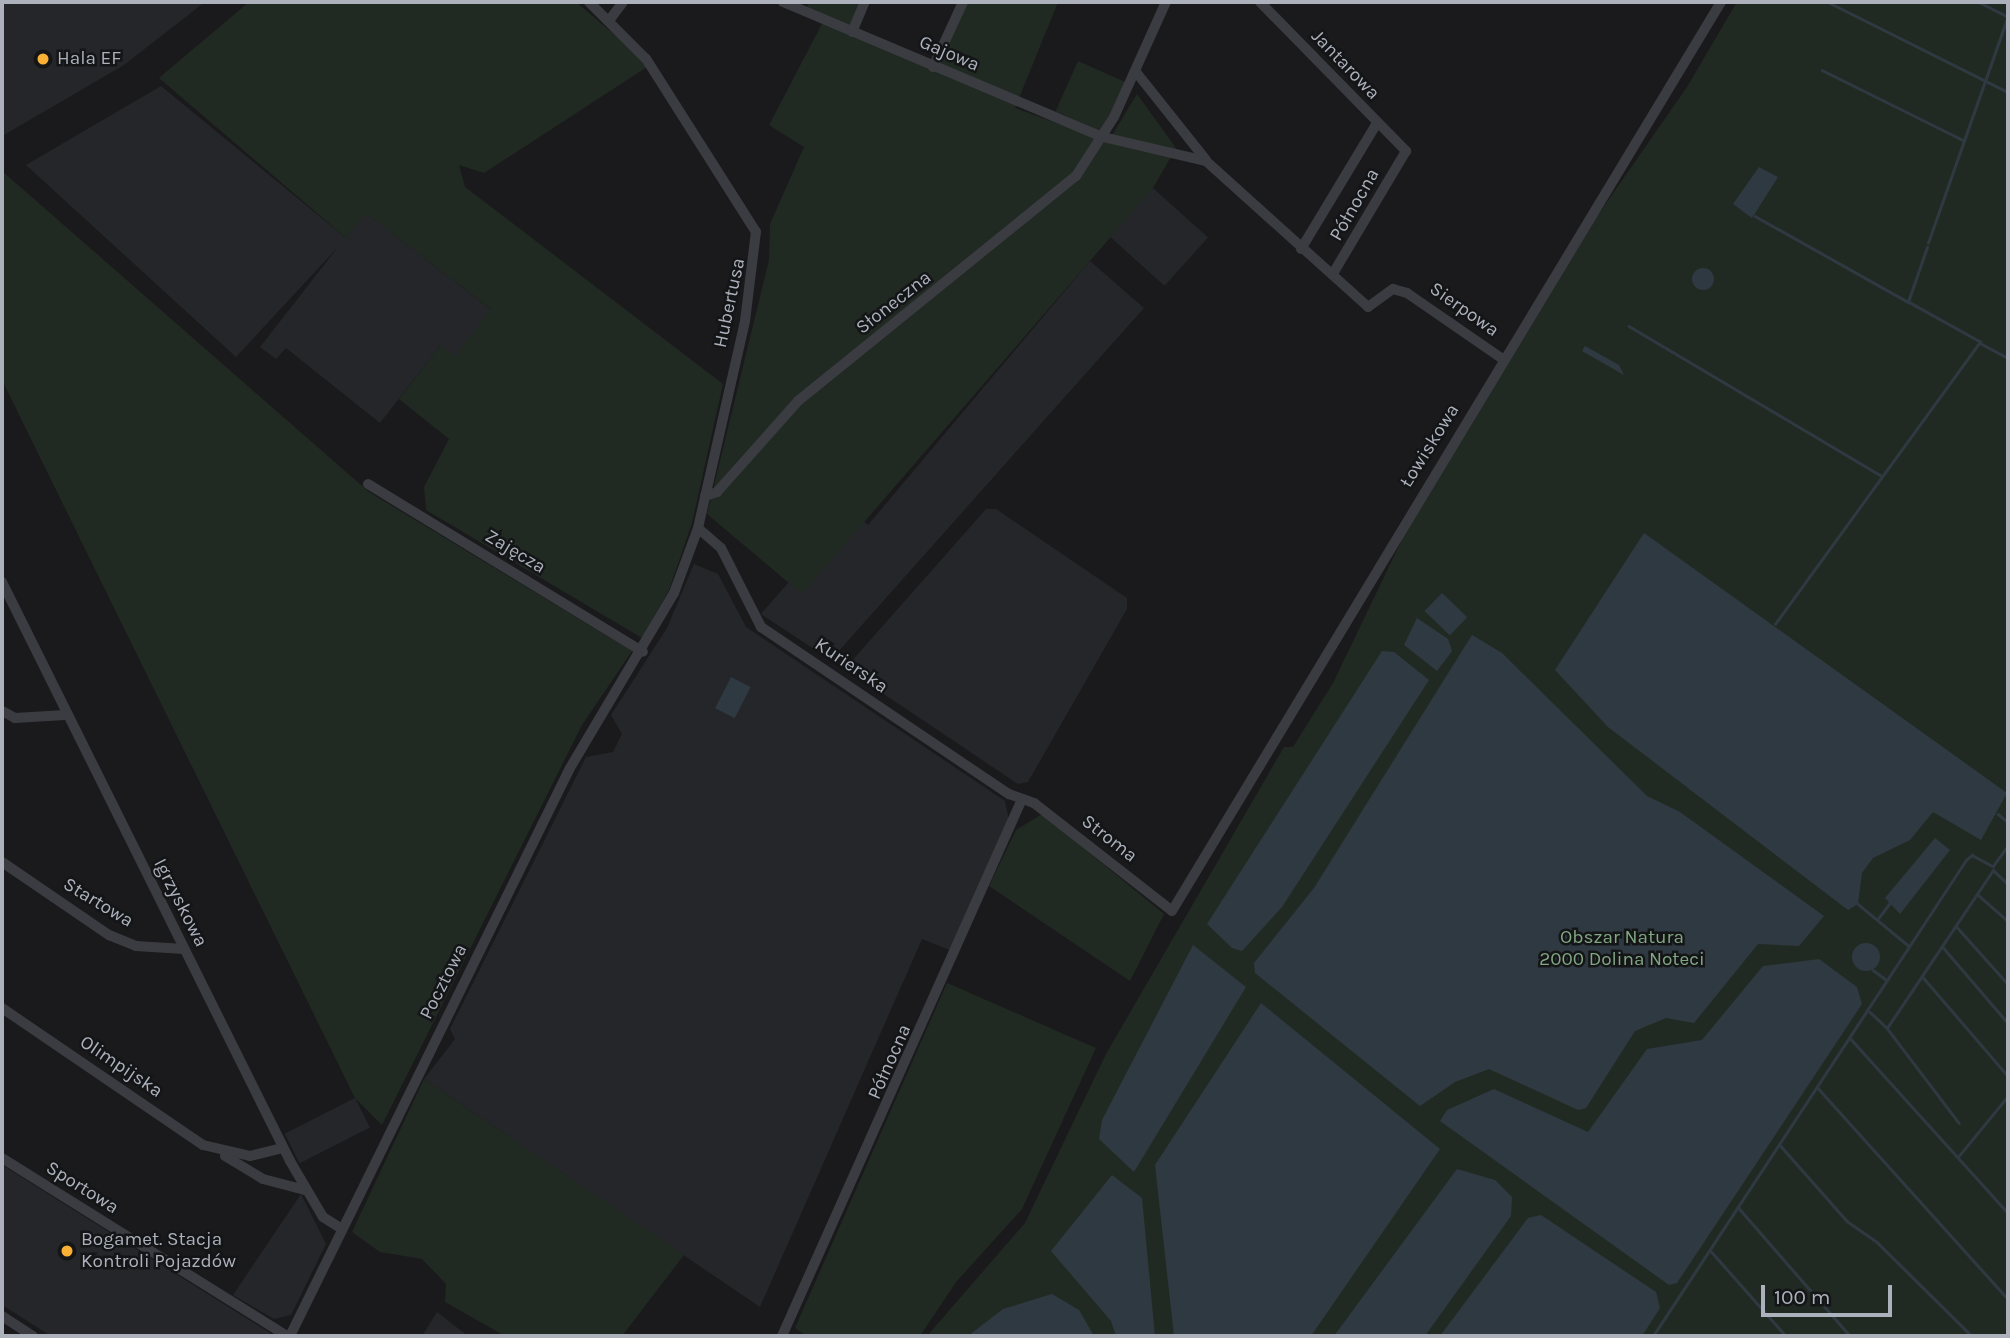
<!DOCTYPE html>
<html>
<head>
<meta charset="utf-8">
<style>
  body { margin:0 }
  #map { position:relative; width:2010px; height:1338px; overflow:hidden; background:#1a1a1c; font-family:Karla,sans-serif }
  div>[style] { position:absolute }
  .built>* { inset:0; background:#252629; transform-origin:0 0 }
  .green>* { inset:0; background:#212a22; transform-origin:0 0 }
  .water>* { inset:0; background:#2f3941; transform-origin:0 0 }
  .round { border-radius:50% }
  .stream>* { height:2.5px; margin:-1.25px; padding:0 1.25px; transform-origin:1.25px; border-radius:1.25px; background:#2f3941 }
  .street>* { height:10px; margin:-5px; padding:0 5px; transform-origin:5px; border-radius:5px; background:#3a3c41 }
  .dots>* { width:19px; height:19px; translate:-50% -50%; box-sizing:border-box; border:4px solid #141517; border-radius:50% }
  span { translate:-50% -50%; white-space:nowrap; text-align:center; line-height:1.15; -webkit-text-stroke:5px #141517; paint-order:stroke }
  .street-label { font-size:19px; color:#acb1bc }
  .poi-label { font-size:19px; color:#acb1bc }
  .left { translate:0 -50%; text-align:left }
  .park-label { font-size:19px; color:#82a783 }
  .frame { position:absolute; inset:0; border:4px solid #acb1bc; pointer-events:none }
  .scale { position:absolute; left:1761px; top:1285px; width:131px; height:32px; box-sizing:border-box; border:4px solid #acb1bc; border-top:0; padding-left:9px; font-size:21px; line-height:24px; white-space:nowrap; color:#acb1bc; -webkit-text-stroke:5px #141517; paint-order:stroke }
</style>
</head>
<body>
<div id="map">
  <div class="built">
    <i style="clip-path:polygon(2px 2px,205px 2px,124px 65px,4px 135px)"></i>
    <i style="clip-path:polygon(161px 86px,346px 238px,365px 213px,492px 310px,455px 357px,440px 346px,380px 423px,286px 348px,276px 359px,260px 347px,338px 247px,236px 357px,26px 165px)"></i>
    <i style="left:1153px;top:188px;width:74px;height:65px;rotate:42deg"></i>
    <i style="clip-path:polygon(1090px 261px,1144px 308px,837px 653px,823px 655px,761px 614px,851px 511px,868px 525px)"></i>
    <i style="clip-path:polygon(986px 509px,996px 509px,1127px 598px,1127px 609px,1028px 782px,1018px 784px,851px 672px,850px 663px)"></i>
    <i style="clip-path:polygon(694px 564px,718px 574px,746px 627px,1005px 801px,1009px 820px,952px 951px,922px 939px,760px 1307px,424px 1079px,455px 1039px,450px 1029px,586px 757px,613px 752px,622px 734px,611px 715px,667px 628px)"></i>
    <i style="left:355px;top:1098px;width:33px;height:79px;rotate:63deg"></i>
    <i style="clip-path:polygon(2px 1165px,270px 1333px,270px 1336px,51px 1336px,2px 1305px)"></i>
    <i style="clip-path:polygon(301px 1194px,326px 1244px,291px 1315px,274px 1319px,233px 1295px)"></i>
    <i style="clip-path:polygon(437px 1312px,455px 1326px,468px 1336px,422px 1336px)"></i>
  </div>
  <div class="green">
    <i style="clip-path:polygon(249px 2px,576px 2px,650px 65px,484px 173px,459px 165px,465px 187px,723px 384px,692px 523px,669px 590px,642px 638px,426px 510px,424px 487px,449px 439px,399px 399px,440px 346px,455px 356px,491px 309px,366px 214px,346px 238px,159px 78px)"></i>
    <i style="clip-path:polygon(809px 2px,865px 2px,852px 32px,934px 71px,964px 2px,1058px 2px,1015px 108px,1108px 142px,1137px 94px,1176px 148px,1153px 188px,802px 594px,707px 514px,769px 260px,770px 224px,804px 147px,769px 125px,824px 20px,805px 11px)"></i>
    <i style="clip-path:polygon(1737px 2px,2008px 2px,2008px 1336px,927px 1336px,1025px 1223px,1106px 1054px,1284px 747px,1293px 747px,1333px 683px,1410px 523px,1525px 320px,1687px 87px)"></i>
    <i style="left:1078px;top:61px;width:54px;height:55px;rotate:24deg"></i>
    <i style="clip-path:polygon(2px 171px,369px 492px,632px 651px,582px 725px,382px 1125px,355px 1098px,2px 380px)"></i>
    <i style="clip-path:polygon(1042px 814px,1164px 914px,1130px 981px,989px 886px,1016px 830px)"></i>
    <i style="clip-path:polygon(947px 983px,1096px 1048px,1022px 1209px,956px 1282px,920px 1336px,807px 1336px,795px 1328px)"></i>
    <i style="clip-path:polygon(424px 1079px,684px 1255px,622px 1336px,505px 1336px,445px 1302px,446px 1284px,422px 1259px,380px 1252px,352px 1232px)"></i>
  </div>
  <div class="water">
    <i style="clip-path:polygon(1759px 167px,1778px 177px,1752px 218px,1733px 204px)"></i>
    <i class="round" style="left:1692px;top:268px;width:22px;height:22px"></i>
    <i style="clip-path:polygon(1585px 346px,1619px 365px,1624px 375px,1582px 351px)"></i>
    <i style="clip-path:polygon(1644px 533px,2007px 793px,1981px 840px,1933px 812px,1910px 840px,1873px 858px,1862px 873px,1858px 904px,1848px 910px,1608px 727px,1555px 670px)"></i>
    <i style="left:1442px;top:593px;width:35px;height:25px;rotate:44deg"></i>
    <i style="clip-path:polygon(1417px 618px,1448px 639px,1452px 651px,1437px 671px,1404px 645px)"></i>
    <i style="clip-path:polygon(1472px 635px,1502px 653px,1647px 796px,1680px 812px,1824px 916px,1799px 946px,1758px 944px,1694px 1023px,1666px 1018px,1635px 1031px,1586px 1108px,1578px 1110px,1489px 1069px,1455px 1082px,1420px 1106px,1255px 973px,1254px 963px,1314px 888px)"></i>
    <i style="clip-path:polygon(1382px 651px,1394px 652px,1429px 680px,1282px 907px,1242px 951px,1232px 948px,1207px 924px)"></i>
    <i style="left:731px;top:677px;width:22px;height:35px;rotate:27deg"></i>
    <i style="clip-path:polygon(1935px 838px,1950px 850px,1900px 914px,1885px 898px)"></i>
    <i class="round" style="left:1852px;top:943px;width:28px;height:28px"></i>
    <i style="clip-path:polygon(1193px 945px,1246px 987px,1134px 1172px,1099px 1139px,1102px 1120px)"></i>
    <i style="clip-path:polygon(1819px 959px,1857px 987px,1862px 1004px,1677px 1283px,1669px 1285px,1440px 1121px,1447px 1110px,1494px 1089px,1588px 1132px,1647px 1049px,1702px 1040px,1763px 966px)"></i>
    <i style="clip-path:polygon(1261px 1003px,1440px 1149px,1311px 1336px,1174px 1336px,1155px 1165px)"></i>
    <i style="clip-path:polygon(1457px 1169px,1495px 1180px,1512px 1197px,1511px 1216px,1425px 1336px,1334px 1336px)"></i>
    <i style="clip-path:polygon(1112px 1175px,1142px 1198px,1155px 1336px,1116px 1336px,1111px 1321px,1051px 1251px)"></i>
    <i style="clip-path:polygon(1541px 1215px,1656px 1292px,1660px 1308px,1642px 1336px,1440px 1336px,1528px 1218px)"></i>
    <i style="clip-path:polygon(1052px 1294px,1079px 1310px,1094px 1336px,968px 1336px,1003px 1309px)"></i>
  </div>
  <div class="stream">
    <i style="left:1828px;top:2px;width:201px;rotate:26.6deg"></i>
    <i style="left:1979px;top:2px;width:31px;rotate:27deg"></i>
    <i style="left:1822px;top:70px;width:157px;rotate:26.4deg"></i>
    <i style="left:1755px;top:216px;width:176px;rotate:29.3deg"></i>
    <i style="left:1928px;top:243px;width:241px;rotate:-70.6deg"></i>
    <i style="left:1629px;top:326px;width:294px;rotate:30.7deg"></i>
    <i style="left:1980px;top:343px;width:32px;rotate:28deg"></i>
    <i style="left:1775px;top:624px;width:349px;rotate:-54deg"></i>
    <i style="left:1980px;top:342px;width:82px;rotate:-150.9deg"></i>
    <i style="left:1908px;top:302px;width:58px;rotate:-70.9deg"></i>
    <i style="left:1998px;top:814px;width:13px;rotate:39deg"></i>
    <i style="left:1993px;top:870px;width:21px;rotate:43deg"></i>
    <i style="left:1977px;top:894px;width:41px;rotate:41.1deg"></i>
    <i style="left:1858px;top:904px;width:66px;rotate:39.5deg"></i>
    <i style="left:1877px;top:920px;width:21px;rotate:-53deg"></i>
    <i style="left:1957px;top:927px;width:76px;rotate:48.2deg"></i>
    <i style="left:1942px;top:946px;width:101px;rotate:49.4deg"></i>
    <i style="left:1873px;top:970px;width:17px;rotate:36deg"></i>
    <i style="left:1922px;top:976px;width:132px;rotate:49.3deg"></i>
    <i style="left:1870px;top:1012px;width:23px;rotate:43deg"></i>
    <i style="left:1887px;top:1028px;width:190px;rotate:-56.1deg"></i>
    <i style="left:1887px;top:1028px;width:119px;rotate:52.8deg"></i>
    <i style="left:1851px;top:1039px;width:234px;rotate:47.9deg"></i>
    <i style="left:1818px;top:1088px;width:284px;rotate:48deg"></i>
    <i style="left:1780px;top:1145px;width:101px;rotate:48.6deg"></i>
    <i style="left:1847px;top:1221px;width:38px;rotate:35deg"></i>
    <i style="left:1878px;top:1243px;width:132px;rotate:44.7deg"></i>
    <i style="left:1958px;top:1157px;width:79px;rotate:-50.7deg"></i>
    <i style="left:1738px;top:1207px;width:171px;rotate:49deg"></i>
    <i style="left:1710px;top:1250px;width:115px;rotate:48.5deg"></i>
    <i style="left:1653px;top:1336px;width:570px;rotate:-56.67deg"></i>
    <i style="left:1966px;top:860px;width:8px;rotate:-40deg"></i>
    <i style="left:1972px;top:855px;width:24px;rotate:28deg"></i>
    <i style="left:1993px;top:866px;width:26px;rotate:-54deg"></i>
  </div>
  <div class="street">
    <i style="left:783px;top:2px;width:347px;rotate:22.9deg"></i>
    <i style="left:1103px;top:137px;width:106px;rotate:13.1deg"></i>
    <i style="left:1206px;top:161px;width:218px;rotate:42deg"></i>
    <i style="left:1368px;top:307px;width:31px;rotate:-36deg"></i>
    <i style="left:1393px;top:289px;width:15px;rotate:16deg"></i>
    <i style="left:1407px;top:293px;width:118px;rotate:34.6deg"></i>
    <i style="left:1260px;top:2px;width:209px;rotate:45.6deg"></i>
    <i style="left:1406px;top:151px;width:144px;rotate:120.8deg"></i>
    <i style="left:611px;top:18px;width:20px;rotate:-53deg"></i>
    <i style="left:852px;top:32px;width:33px;rotate:-67deg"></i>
    <i style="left:933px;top:67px;width:72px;rotate:-65.2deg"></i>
    <i style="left:1136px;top:72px;width:112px;rotate:51.5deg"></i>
    <i style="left:1301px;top:249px;width:147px;rotate:-58.9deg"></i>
    <i style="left:368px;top:484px;width:322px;rotate:31.4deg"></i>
    <i style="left:705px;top:496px;width:13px;rotate:-18deg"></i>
    <i style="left:717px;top:492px;width:122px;rotate:-48.3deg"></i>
    <i style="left:798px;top:401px;width:358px;rotate:-39deg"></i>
    <i style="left:1076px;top:176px;width:70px;rotate:-57.2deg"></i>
    <i style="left:1114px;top:117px;width:126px;rotate:-65.7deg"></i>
    <i style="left:698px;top:528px;width:30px;rotate:41deg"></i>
    <i style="left:721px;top:548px;width:89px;rotate:63.1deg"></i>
    <i style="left:761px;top:627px;width:299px;rotate:34deg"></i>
    <i style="left:1009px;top:794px;width:27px;rotate:20deg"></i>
    <i style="left:1034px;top:803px;width:175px;rotate:38deg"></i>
    <i style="left:1172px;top:911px;width:1062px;rotate:-58.87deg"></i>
    <i style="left:2px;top:582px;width:647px;rotate:63.55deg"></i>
    <i style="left:290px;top:1161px;width:65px;rotate:59.5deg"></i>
    <i style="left:323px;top:1217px;width:22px;rotate:32deg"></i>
    <i style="left:2px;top:711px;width:15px;rotate:28deg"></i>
    <i style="left:15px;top:718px;width:50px;rotate:-3.4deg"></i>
    <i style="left:2px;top:862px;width:130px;rotate:34.3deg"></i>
    <i style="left:109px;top:935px;width:29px;rotate:22deg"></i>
    <i style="left:136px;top:946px;width:48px;rotate:3.6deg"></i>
    <i style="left:2px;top:1008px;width:243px;rotate:34.3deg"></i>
    <i style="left:203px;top:1145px;width:48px;rotate:13.2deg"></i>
    <i style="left:250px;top:1156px;width:34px;rotate:-14deg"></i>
    <i style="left:225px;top:1156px;width:44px;rotate:31.2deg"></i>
    <i style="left:263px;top:1179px;width:43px;rotate:14.7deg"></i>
    <i style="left:2px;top:1158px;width:336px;rotate:32deg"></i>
    <i style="left:2px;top:1316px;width:37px;rotate:33deg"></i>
    <i style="left:290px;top:1336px;width:633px;rotate:-63.76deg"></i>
    <i style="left:570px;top:768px;width:204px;rotate:-59.3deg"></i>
    <i style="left:674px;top:593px;width:69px;rotate:-69.7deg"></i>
    <i style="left:698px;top:528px;width:212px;rotate:-77.2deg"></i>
    <i style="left:745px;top:321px;width:90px;rotate:-83deg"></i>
    <i style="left:756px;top:232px;width:205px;rotate:-122.4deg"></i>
    <i style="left:646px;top:59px;width:81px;rotate:-135deg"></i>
    <i style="left:782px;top:1336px;width:588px;rotate:-65.92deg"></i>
  </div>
  <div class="dots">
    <i style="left:43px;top:59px;background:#f9b035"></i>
    <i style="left:67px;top:1251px;background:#f9b035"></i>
  </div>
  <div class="street-label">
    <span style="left:949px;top:54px;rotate:23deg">Gajowa</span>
    <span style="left:1345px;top:65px;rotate:46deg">Jantarowa</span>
    <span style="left:1355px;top:205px;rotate:-60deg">Północna</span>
    <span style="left:730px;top:303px;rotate:-78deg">Hubertusa</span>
    <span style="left:894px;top:303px;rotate:-38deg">Słoneczna</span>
    <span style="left:1464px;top:310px;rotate:35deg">Sierpowa</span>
    <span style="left:1430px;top:446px;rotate:-58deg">Łowiskowa</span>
    <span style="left:515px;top:552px;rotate:31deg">Zajęcza</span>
    <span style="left:851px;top:666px;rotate:34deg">Kurierska</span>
    <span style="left:1109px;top:839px;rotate:38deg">Stroma</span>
    <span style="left:98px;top:903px;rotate:31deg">Startowa</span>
    <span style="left:180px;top:903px;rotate:63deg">Igrzyskowa</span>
    <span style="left:444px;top:982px;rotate:-63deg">Pocztowa</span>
    <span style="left:890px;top:1062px;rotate:-66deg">Północna</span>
    <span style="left:121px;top:1067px;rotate:34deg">Olimpijska</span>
    <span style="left:82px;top:1188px;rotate:32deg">Sportowa</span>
  </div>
  <div class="poi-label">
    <span class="left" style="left:57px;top:59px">Hala EF</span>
    <span class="left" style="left:81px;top:1251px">Bogamet. Stacja<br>Kontroli Pojazdów</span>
  </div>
  <div class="park-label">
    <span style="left:1622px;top:949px">Obszar Natura<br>2000 Dolina Noteci</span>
  </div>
  <div class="frame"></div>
  <div class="scale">100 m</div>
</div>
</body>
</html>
